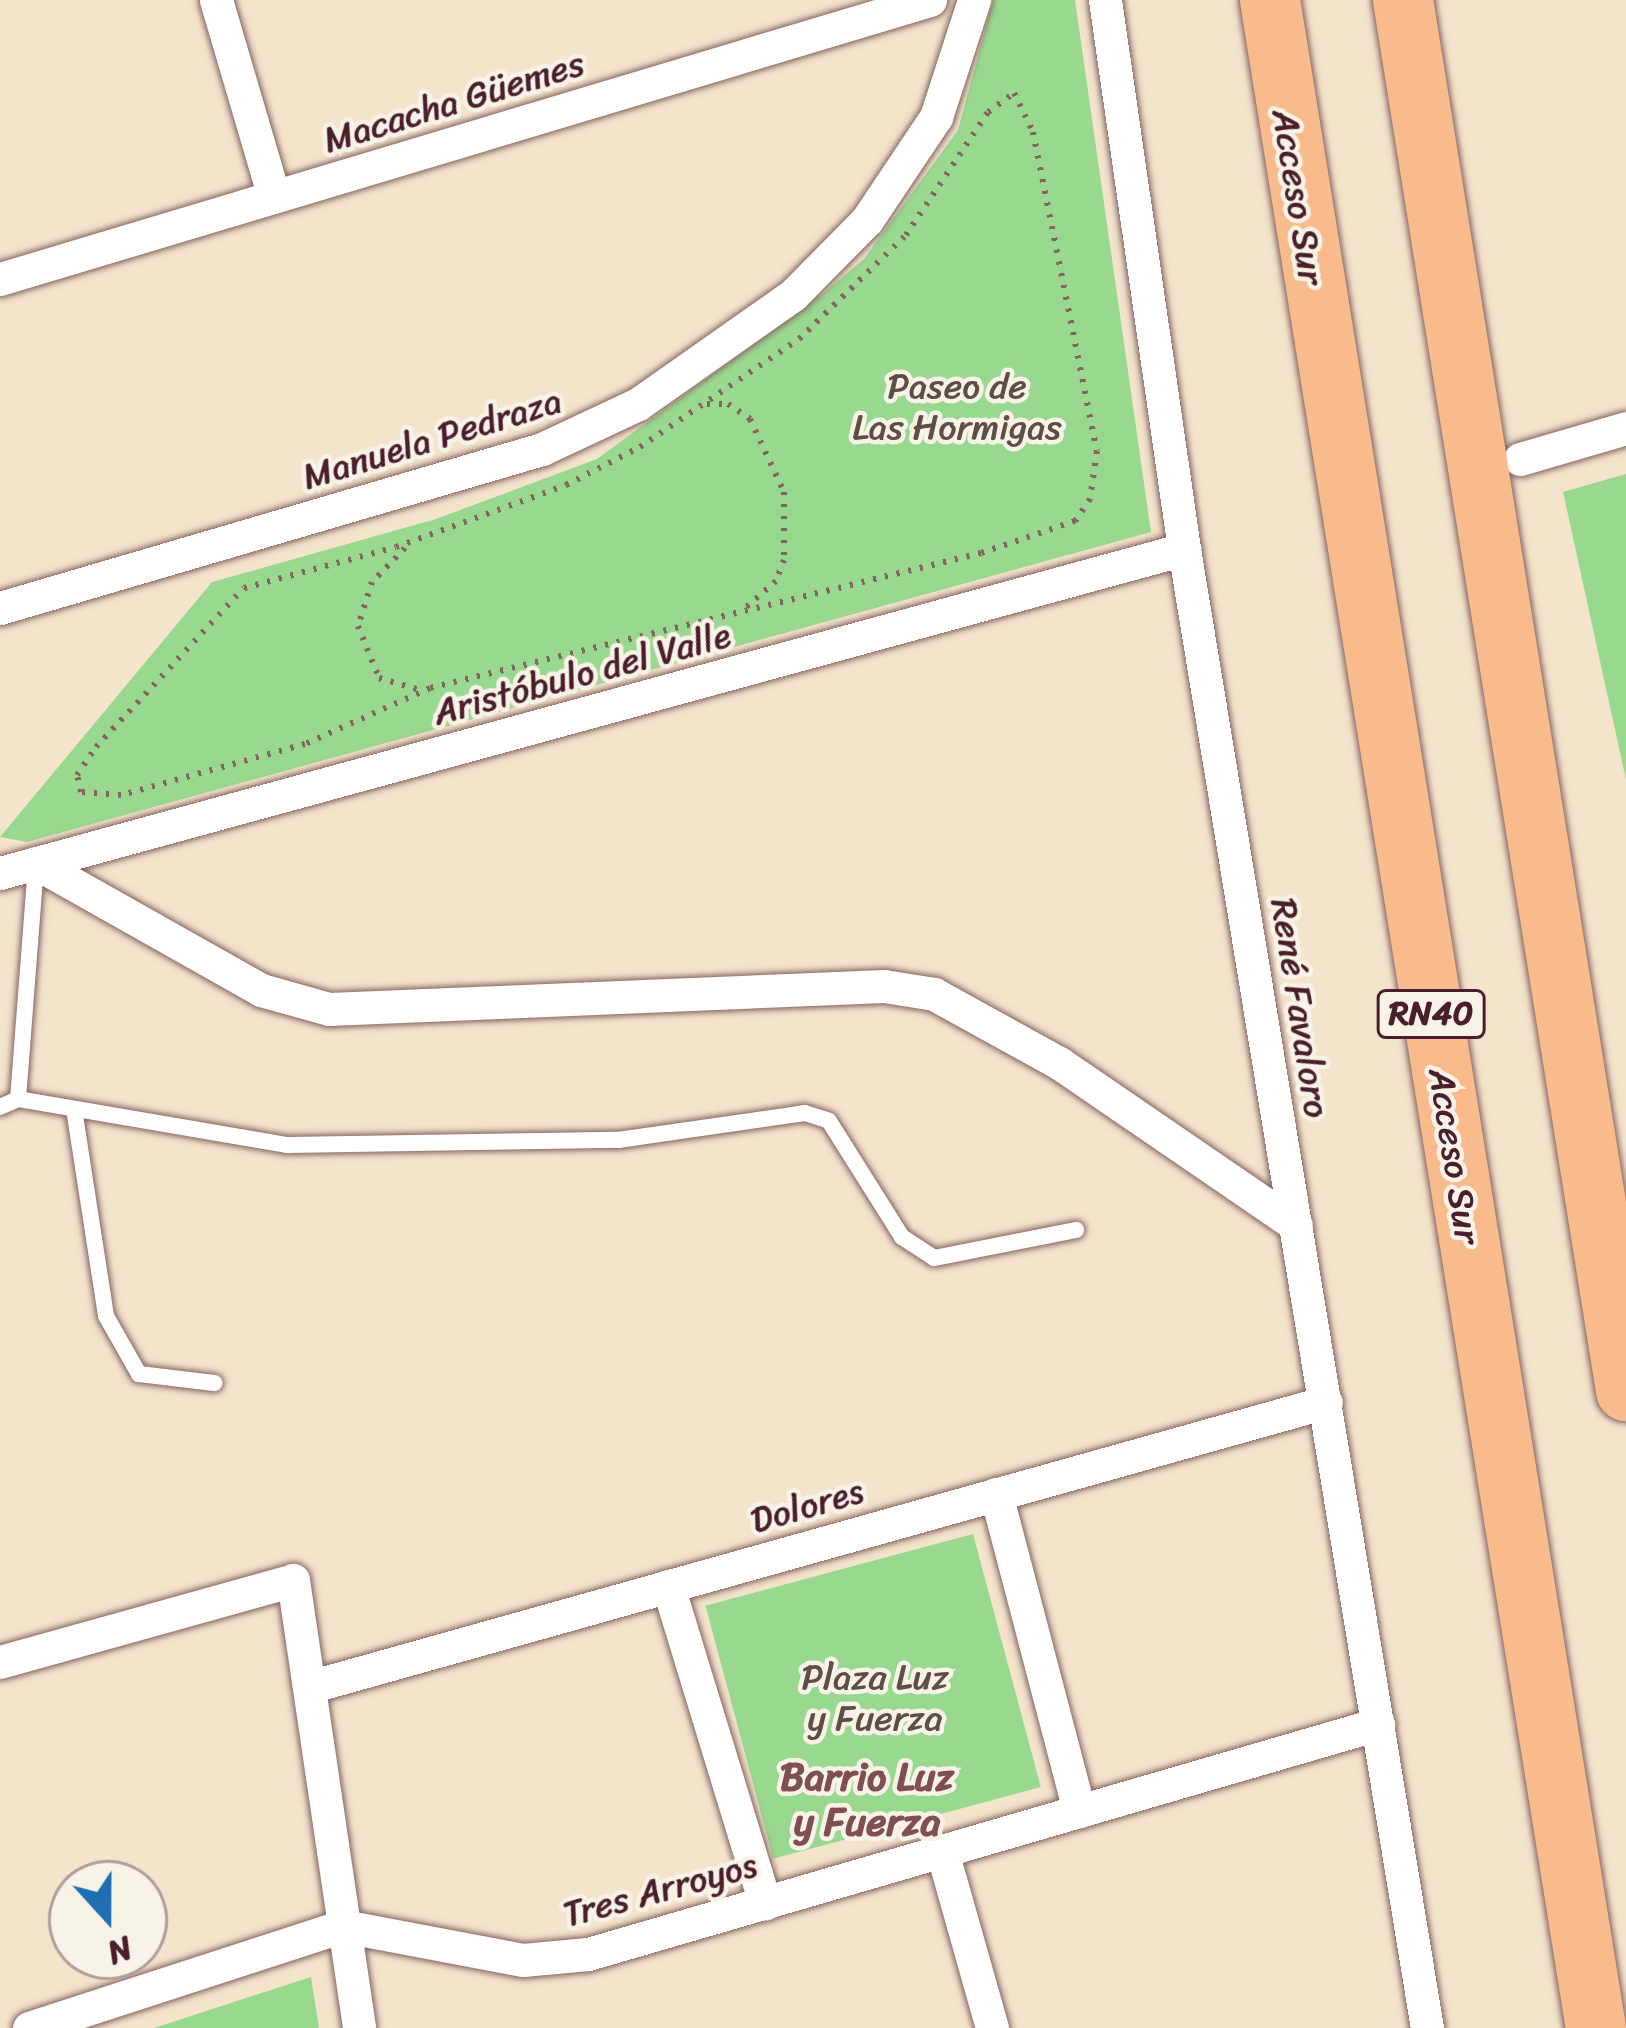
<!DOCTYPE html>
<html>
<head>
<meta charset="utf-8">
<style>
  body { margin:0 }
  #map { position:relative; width:1626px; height:2028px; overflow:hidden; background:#f4e4cc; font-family:Sriracha,sans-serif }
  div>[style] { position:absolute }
  .green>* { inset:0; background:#99d98f; transform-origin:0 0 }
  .path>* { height:6px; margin-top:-3px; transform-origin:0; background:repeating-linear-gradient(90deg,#866463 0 3px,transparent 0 12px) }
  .roads { filter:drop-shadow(0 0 3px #866463) drop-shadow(0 0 3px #866463) }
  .service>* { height:16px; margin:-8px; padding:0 8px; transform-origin:8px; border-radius:8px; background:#fff }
  .minor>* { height:33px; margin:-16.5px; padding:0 16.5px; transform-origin:16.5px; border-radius:16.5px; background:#fff }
  .motorway>* { height:60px; margin:-30px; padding:0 30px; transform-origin:30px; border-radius:30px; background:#fabb8c }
  span { translate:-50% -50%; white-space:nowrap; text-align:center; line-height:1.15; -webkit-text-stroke:9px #f7f3e8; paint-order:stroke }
  .shield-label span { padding:3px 9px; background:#f7f3e8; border:3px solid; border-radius:9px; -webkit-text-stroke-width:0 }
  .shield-label { font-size:33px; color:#4a1f2b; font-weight:700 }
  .street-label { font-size:36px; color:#4a1f2b }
  .park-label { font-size:36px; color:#5e4e44 }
  .neighbourhood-label { font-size:39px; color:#804f52; font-weight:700 }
  .north { position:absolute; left:48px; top:1860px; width:120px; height:120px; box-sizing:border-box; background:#f7f3e8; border:3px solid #b29e9c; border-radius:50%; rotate:159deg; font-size:33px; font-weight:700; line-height:48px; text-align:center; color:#4a1f2b }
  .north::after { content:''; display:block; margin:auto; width:42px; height:54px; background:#1f6fb2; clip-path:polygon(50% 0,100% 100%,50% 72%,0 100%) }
</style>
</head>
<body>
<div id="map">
  <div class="green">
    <i style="clip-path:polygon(993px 0,1075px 0,1151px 532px,27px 842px,0 837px,212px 582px,436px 519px,597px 459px,822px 294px,864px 259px,958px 130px)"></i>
    <i style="clip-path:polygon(1626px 474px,1626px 780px,1563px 492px)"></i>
    <i style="left:973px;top:1534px;width:262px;height:277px;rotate:75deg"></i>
    <i style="clip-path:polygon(311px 1977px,319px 2028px,154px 2028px)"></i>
  </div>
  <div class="path">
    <i style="left:1014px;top:93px;width:43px;rotate:64deg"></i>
    <i style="left:1033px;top:132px;width:325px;rotate:78.7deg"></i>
    <i style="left:1097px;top:451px;width:49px;rotate:98.3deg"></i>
    <i style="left:1090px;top:499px;width:27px;rotate:124deg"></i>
    <i style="left:1075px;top:521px;width:99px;rotate:161.2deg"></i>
    <i style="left:981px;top:553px;width:567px;rotate:166.23deg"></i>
    <i style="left:430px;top:688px;width:137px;rotate:155.9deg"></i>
    <i style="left:305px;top:744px;width:191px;rotate:164.5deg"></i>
    <i style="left:121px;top:795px;width:40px;rotate:-175.7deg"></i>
    <i style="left:81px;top:792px;width:17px;rotate:-103deg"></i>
    <i style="left:77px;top:775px;width:34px;rotate:-56deg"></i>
    <i style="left:96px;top:747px;width:217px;rotate:-47.1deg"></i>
    <i style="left:244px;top:588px;width:157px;rotate:-15.1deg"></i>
    <i style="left:396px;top:547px;width:181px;rotate:-20deg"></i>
    <i style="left:566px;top:485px;width:83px;rotate:-27.2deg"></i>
    <i style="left:640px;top:447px;width:192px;rotate:-34.2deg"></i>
    <i style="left:799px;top:339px;width:149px;rotate:-44.2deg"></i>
    <i style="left:906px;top:235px;width:148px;rotate:-56.3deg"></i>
    <i style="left:988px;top:112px;width:32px;rotate:-36deg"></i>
    <i style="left:707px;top:404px;width:21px"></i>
    <i style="left:728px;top:404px;width:27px;rotate:34deg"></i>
    <i style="left:750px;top:419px;width:81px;rotate:65deg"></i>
    <i style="left:784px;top:492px;width:68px;rotate:90deg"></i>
    <i style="left:784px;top:560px;width:22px;rotate:111deg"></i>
    <i style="left:776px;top:581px;width:43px;rotate:138.8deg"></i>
    <i style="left:405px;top:548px;width:47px;rotate:134.1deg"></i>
    <i style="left:372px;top:582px;width:46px;rotate:107.7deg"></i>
    <i style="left:358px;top:626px;width:56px;rotate:68deg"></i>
    <i style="left:379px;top:678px;width:43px;rotate:16.3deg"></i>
  </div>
  <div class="roads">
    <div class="service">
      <i style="left:18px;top:1099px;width:237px;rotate:-85.6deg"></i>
      <i style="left:0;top:1107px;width:20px;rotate:-24deg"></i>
      <i style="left:18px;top:1099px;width:273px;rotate:9.7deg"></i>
      <i style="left:287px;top:1145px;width:331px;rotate:-0.9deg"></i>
      <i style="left:618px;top:1140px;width:189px;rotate:-8.2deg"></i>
      <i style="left:805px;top:1113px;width:25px;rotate:18deg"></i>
      <i style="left:829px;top:1121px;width:137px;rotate:57.8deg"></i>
      <i style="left:902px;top:1237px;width:38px;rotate:33deg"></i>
      <i style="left:934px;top:1258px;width:145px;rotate:-11.2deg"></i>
      <i style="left:74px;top:1109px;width:209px;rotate:81.2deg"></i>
      <i style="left:106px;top:1316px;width:67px;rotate:60.4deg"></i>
      <i style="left:139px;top:1374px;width:76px;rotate:6.8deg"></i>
    </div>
    <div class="minor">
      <i style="left:216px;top:0;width:205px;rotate:73.6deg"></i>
      <i style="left:1105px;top:0;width:555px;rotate:81.81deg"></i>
      <i style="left:1184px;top:549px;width:1499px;rotate:80.67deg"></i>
      <i style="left:0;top:279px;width:971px;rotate:-16.7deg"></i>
      <i style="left:1520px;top:459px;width:110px;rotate:-16.3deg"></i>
      <i style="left:0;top:608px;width:565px;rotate:-16.35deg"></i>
      <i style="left:542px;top:449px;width:106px;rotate:-25.1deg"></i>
      <i style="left:638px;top:404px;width:189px;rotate:-35.1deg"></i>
      <i style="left:793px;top:295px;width:105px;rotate:-45.4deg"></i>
      <i style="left:867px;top:220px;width:124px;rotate:-56.2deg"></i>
      <i style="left:936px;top:117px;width:123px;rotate:-72deg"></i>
      <i style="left:36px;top:863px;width:258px;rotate:29.4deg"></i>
      <i style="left:261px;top:990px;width:71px;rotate:15.6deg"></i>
      <i style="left:329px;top:1009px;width:555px;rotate:-2.37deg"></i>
      <i style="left:884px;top:986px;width:51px;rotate:9.1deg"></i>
      <i style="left:934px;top:994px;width:143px;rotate:28.9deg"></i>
      <i style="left:1059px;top:1063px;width:287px;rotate:34.4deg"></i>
      <i style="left:0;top:873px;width:1228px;rotate:-15.3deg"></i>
      <i style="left:996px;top:1494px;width:328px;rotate:75.3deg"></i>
      <i style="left:668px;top:1586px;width:332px;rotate:73deg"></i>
      <i style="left:0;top:1662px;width:304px;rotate:-15.6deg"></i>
      <i style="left:293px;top:1580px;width:453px;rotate:81.6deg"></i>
      <i style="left:309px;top:1687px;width:1056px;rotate:-15.65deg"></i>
      <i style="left:942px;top:1851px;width:184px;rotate:74.2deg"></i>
      <i style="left:29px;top:2028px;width:330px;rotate:-18deg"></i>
      <i style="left:343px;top:1926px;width:183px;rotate:10.7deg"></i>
      <i style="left:523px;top:1960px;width:65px;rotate:-5.3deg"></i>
      <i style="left:588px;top:1954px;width:823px;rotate:-16.23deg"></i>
    </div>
    <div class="motorway">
      <i style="left:1270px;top:0;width:2054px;rotate:80.87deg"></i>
      <i style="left:1403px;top:0;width:1409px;rotate:80.89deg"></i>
    </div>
  </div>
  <div class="shield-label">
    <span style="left:1431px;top:1014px">RN40</span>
  </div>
  <div class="street-label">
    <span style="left:454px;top:102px;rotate:-17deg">Macacha Güemes</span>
    <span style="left:1298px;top:197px;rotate:81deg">Acceso Sur</span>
    <span style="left:432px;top:439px;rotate:-17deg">Manuela Pedraza</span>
    <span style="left:582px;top:674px;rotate:-15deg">Aristóbulo del Valle</span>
    <span style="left:1300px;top:1008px;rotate:81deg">René Favaloro</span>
    <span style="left:1454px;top:1156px;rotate:81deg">Acceso Sur</span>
    <span style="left:807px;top:1506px;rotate:-16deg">Dolores</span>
    <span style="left:660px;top:1890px;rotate:-15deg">Tres Arroyos</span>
  </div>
  <div class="park-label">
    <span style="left:957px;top:407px">Paseo de<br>Las Hormigas</span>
    <span style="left:875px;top:1698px">Plaza Luz<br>y Fuerza</span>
  </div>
  <div class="neighbourhood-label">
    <span style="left:867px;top:1800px">Barrio Luz<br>y Fuerza</span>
  </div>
  <div class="north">N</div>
</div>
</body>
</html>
